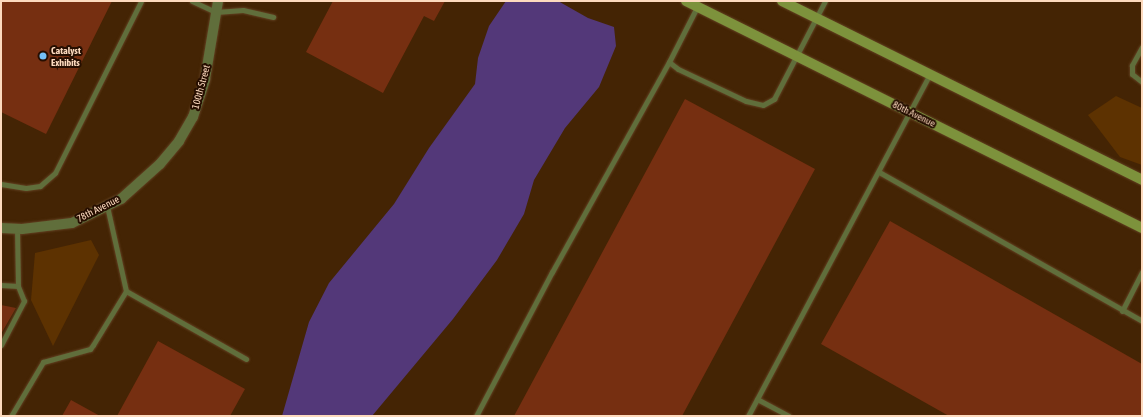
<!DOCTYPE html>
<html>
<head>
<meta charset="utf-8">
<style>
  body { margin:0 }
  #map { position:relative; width:1143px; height:417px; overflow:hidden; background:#442404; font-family:"Asap Condensed",sans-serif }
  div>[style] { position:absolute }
  .green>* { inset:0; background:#5d3201 }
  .water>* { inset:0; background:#533879 }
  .building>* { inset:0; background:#762f11 }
  .roads { filter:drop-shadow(0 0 1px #624122) drop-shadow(0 0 1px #624122) }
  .lane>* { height:5px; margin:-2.5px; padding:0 2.5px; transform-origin:2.5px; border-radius:2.5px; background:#606e3b }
  .street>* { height:10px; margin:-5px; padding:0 5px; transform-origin:5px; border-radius:5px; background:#606e3b }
  .secondary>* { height:10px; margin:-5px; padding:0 5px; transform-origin:5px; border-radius:5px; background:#7d923c }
  .dots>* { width:11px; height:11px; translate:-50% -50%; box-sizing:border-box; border:2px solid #260e00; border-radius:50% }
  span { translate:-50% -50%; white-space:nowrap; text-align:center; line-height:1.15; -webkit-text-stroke:4px #260e00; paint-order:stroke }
  .poi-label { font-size:10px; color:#fddabe; font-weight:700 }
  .left { translate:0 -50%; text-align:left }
  .street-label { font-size:10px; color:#fddabe }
  .frame { position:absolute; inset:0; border:2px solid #fddabe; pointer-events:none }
</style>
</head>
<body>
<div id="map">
  <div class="green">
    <i style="clip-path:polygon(1116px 96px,1142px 108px,1142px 165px,1120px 157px,1088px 115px)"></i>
    <i style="clip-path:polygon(91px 240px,99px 255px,53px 346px,31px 300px,35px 253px)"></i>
  </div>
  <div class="water">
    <i style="clip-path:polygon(506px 1px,558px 1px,588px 18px,614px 27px,616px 46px,599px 87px,565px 128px,534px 180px,524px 214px,497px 260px,453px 319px,372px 416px,282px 416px,309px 322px,329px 283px,394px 204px,429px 148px,475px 84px,478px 58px,489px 26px)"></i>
  </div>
  <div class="building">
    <i style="clip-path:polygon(1px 1px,112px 1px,46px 134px,1px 112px)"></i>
    <i style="clip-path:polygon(333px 1px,445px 1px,434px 21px,424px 16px,383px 93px,306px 52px)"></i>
    <i style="clip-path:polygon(685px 99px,815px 169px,682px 416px,514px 416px)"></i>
    <i style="clip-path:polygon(890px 221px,1142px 364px,1142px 416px,949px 416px,821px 344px)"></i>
    <i style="clip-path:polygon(1px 305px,16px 308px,1px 334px)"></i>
    <i style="clip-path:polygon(158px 341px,245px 389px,230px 416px,117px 416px)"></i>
    <i style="clip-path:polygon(71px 400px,100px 416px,62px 416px)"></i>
  </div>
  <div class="roads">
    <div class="lane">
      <i style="left:192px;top:1px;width:26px;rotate:25deg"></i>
      <i style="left:216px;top:12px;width:27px;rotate:-4deg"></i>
      <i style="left:243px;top:10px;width:31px;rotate:13deg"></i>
      <i style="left:697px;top:7px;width:62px;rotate:117deg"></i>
      <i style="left:669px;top:62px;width:11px;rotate:38deg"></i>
      <i style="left:678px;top:69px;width:75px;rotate:25.2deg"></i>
      <i style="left:746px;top:101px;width:17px;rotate:13deg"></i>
      <i style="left:763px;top:105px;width:13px;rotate:-29deg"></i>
      <i style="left:774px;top:99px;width:110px;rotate:-62.5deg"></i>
      <i style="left:1142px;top:47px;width:21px;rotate:119deg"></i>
      <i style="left:1132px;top:65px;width:9px;rotate:90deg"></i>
      <i style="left:1132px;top:74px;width:13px;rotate:39deg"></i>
      <i style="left:879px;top:172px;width:302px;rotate:29.5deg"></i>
      <i style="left:1px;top:184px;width:25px;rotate:9deg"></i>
      <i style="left:26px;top:188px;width:14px;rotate:-8deg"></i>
      <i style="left:40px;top:186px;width:20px;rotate:-41deg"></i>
      <i style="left:55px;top:173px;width:192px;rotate:-63.4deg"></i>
      <i style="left:107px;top:206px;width:87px;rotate:77.4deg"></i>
      <i style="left:126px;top:291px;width:138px;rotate:29.5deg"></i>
      <i style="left:1px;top:285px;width:17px;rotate:3deg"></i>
      <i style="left:18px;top:286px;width:57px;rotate:-91deg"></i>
      <i style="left:1122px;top:311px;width:44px;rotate:-62.9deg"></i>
      <i style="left:1px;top:345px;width:50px;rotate:-62.4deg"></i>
      <i style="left:24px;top:301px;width:16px;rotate:-112deg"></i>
      <i style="left:757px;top:399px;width:36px;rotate:28deg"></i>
      <i style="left:11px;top:416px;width:63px;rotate:-59.3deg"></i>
      <i style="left:43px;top:362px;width:49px;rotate:-15.5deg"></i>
      <i style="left:90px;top:349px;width:5px;rotate:-53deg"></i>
      <i style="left:93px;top:345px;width:63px;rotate:-58.6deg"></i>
      <i style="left:476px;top:416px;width:163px;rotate:-62.2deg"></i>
      <i style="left:552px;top:272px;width:240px;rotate:-60.9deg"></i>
      <i style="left:748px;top:416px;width:387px;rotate:-62deg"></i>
    </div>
    <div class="street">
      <i style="left:1px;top:228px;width:21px;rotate:3deg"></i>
      <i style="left:22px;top:229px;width:50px;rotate:-6.8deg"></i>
      <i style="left:72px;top:223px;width:55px;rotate:-26.1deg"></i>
      <i style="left:121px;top:199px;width:52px;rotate:-41.9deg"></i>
      <i style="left:160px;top:164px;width:30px;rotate:-50deg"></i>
      <i style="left:179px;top:141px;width:28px;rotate:-60deg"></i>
      <i style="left:193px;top:117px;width:40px;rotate:-72deg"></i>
      <i style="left:205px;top:79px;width:79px;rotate:-80.5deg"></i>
    </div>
    <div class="secondary">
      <i style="left:686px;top:1px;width:509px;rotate:26.46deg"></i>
      <i style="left:782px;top:1px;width:402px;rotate:26.4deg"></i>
    </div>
  </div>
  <div class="dots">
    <i style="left:43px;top:56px;background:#75c0f6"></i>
  </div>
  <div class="poi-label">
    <span class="left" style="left:51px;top:56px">Catalyst<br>Exhibits</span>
  </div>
  <div class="street-label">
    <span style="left:201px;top:87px;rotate:-75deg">100th Street</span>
    <span style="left:914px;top:114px;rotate:26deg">80th Avenue</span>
    <span style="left:98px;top:209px;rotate:-27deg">78th Avenue</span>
  </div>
  <div class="frame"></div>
</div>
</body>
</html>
